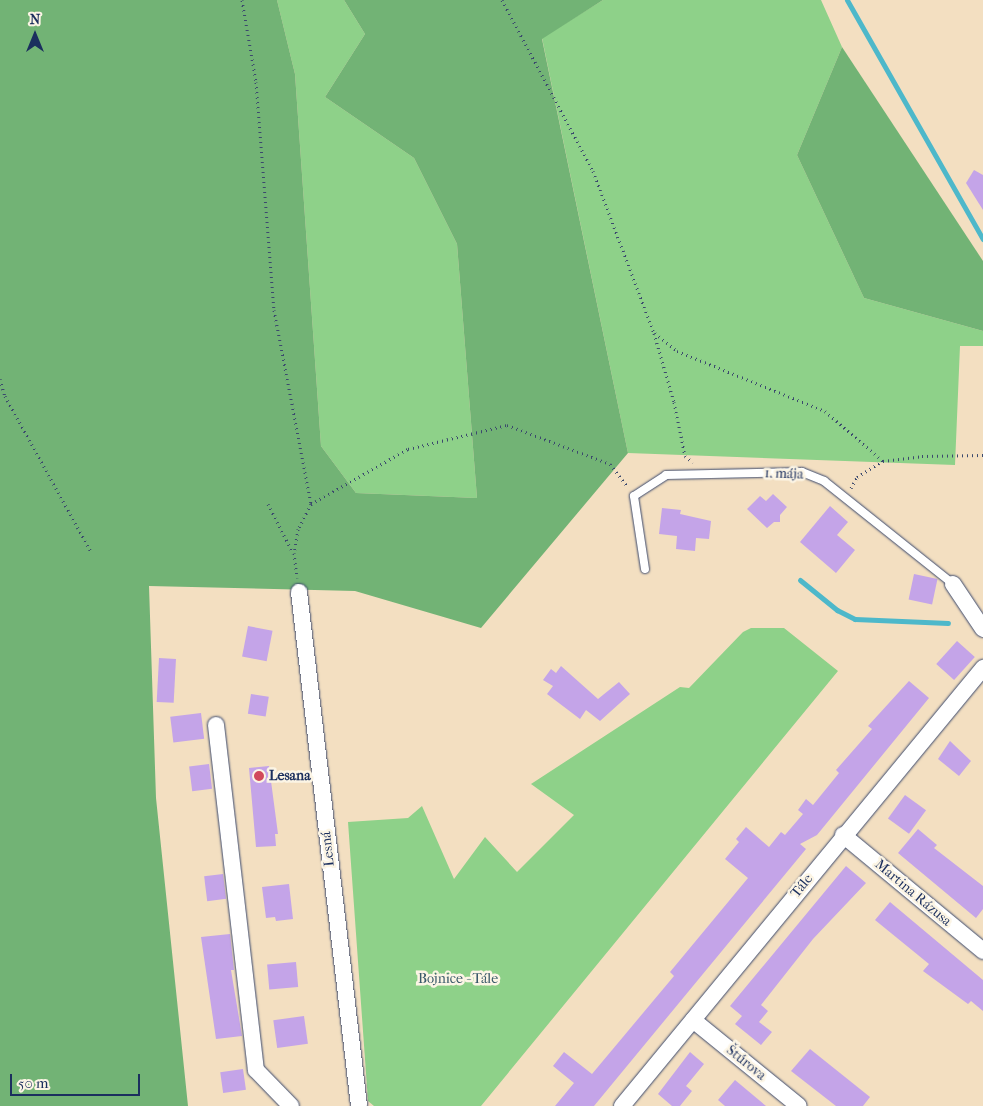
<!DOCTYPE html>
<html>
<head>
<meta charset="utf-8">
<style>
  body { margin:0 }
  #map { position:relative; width:983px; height:1106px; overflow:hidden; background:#f3dfc1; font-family:"IM FELL French Canon",serif }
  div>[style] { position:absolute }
  .green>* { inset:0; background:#8ed189 }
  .forest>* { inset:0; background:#72b375 }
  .stream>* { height:5px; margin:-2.5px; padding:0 2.5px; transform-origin:2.5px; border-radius:2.5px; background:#4db8ca }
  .building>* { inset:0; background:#c4a4e8; transform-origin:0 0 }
  .path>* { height:3px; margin-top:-1.5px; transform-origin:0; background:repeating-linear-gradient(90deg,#3b496d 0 1px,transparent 0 5px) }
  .roads { filter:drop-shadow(0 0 1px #3b496d) drop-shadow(0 0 1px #3b496d) }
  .lane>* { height:8px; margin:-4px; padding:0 4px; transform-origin:4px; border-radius:4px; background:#fff }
  .street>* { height:16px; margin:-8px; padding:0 8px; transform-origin:8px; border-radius:8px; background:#fff }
  .dots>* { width:14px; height:14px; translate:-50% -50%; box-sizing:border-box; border:2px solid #fcf5e5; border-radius:50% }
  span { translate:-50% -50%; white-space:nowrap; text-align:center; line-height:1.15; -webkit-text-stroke:5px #fcf5e5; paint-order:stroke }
  .street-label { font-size:14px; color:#1b2f5e }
  .poi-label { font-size:14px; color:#1b2f5e; font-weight:700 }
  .left { translate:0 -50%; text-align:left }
  .park-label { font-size:14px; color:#385869 }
  .north { position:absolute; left:10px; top:10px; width:50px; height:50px; -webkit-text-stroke:4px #fcf5e5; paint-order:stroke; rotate:0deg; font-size:14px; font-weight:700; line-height:20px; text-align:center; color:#1b2f5e }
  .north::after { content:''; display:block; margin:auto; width:18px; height:22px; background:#1b2f5e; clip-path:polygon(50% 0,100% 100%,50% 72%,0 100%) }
  .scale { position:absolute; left:10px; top:1074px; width:130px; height:22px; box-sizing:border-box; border:2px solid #1b2f5e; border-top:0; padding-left:6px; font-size:15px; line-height:18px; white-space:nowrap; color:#1b2f5e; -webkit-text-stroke:4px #fcf5e5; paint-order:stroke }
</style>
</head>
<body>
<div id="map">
  <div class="green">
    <i style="clip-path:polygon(277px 0,344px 0,365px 34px,325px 97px,414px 158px,457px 244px,477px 498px,356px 493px,321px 446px,295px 74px)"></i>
    <i style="clip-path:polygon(603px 0,821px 0,842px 47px,797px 155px,864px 298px,983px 331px,983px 346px,960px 346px,955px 465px,628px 453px,542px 38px)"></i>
    <i style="clip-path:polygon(751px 628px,784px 628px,838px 671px,481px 1106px,374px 1106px,368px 1101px,348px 822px,408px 818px,422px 806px,454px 879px,485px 837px,517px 872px,574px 815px,531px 784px,680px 687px,689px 688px,743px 632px)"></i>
  </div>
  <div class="forest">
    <i style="clip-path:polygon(0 0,277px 0,295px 74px,321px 446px,356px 493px,477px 498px,457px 244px,414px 158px,325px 97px,365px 34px,344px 0,603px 0,542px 39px,628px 453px,481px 628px,355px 591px,149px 586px,156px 798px,188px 1106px,0 1106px)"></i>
    <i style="clip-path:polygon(842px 47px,983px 261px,983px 331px,864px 298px,797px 155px)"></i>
  </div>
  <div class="stream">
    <i style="left:847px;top:0;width:275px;rotate:60.4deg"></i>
    <i style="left:800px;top:580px;width:48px;rotate:39deg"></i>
    <i style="left:837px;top:610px;width:20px;rotate:27deg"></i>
    <i style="left:855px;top:619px;width:93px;rotate:2.5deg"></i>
  </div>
  <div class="building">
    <i style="clip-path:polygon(974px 170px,983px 175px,983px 210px,966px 183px)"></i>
    <i style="clip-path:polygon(773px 494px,787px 507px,780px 515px,780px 522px,774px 522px,767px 528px,747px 509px,760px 496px,766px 501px)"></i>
    <i style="clip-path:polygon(830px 506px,848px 522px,837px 535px,855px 550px,836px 573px,800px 542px)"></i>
    <i style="clip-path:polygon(662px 508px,681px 510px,680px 514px,711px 521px,709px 539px,696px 538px,695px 551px,676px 549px,677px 536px,659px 534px)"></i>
    <i style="left:914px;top:574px;width:24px;height:26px;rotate:12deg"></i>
    <i style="left:248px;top:626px;width:25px;height:31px;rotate:11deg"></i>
    <i style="left:957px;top:641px;width:24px;height:31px;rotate:42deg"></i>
    <i style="left:159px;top:658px;width:17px;height:44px;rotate:3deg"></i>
    <i style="clip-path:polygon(561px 666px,598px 699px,619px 682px,630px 694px,600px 721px,586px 710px,580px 719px,547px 694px,553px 686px,543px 680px,551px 669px,556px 673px)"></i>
    <i style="clip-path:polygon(909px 681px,929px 698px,817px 835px,800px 844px,806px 849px,594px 1106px,555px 1106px,574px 1083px,553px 1066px,564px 1052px,592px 1074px,674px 976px,670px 972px,748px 878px,725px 859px,739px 842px,736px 839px,746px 827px,769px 847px,781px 832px,785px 835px,803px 814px,798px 810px,806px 799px,813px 805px,839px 773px,836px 770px,872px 729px,868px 726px)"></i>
    <i style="left:251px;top:694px;width:18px;height:20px;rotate:9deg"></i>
    <i style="left:201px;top:713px;width:26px;height:31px;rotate:83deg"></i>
    <i style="clip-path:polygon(950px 741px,971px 761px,959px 776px,938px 759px)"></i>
    <i style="left:209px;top:764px;width:25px;height:20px;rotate:83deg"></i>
    <i style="clip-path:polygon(269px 766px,278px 834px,275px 834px,276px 846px,256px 847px,249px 768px)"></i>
    <i style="left:905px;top:795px;width:26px;height:29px;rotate:36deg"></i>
    <i style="clip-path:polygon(918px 829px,937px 845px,934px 848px,983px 886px,983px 909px,976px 918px,898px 853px)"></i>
    <i style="clip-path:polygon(846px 866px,866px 883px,813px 939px,761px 1005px,768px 1011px,759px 1022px,772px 1032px,761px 1045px,735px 1024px,742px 1016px,730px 1006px)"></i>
    <i style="left:223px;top:874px;width:25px;height:19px;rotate:83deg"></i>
    <i style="clip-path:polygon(289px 884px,293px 919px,276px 921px,275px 917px,266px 918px,262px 887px)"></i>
    <i style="clip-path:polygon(890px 902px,983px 980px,983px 1011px,971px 1001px,968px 1004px,923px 971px,929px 964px,875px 920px)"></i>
    <i style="clip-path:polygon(230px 934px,234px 970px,231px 970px,242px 1036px,216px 1039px,201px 937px)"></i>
    <i style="left:296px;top:962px;width:25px;height:29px;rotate:85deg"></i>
    <i style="left:304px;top:1016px;width:28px;height:31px;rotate:82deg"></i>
    <i style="clip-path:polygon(810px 1049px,870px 1097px,863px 1106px,836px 1106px,791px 1071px)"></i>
    <i style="clip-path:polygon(690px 1052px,704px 1064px,686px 1086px,692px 1091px,680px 1106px,672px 1106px,658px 1094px)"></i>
    <i style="left:243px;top:1069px;width:21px;height:23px;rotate:82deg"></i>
    <i style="clip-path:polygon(735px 1080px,766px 1106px,725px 1106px,718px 1100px)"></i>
  </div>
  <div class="path">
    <i style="left:242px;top:0;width:83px;rotate:80.3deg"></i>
    <i style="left:256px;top:82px;width:229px;rotate:85.5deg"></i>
    <i style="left:274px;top:310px;width:197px;rotate:79.2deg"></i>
    <i style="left:311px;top:504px;width:28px;rotate:117deg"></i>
    <i style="left:298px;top:529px;width:24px;rotate:99deg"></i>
    <i style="left:294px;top:553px;width:25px;rotate:83deg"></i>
    <i style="left:502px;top:0;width:194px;rotate:62deg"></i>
    <i style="left:593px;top:171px;width:173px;rotate:69.4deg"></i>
    <i style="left:654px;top:333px;width:72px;rotate:73.8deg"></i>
    <i style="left:674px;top:402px;width:55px;rotate:78.5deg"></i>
    <i style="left:685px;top:456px;width:10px;rotate:37deg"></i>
    <i style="left:655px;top:333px;width:28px;rotate:39deg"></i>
    <i style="left:677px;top:351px;width:160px;rotate:22.1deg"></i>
    <i style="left:825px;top:411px;width:77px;rotate:40.8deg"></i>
    <i style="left:0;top:379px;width:18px;rotate:74deg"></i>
    <i style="left:5px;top:396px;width:178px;rotate:61.1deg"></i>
    <i style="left:851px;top:488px;width:13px;rotate:-61deg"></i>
    <i style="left:857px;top:477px;width:31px;rotate:-32deg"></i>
    <i style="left:883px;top:461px;width:39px;rotate:-7deg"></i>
    <i style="left:922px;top:456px;width:61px;rotate:-0.9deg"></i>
    <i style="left:268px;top:504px;width:55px;rotate:63deg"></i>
    <i style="left:311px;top:504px;width:112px;rotate:-29.6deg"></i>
    <i style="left:408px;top:449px;width:102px;rotate:-13.6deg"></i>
    <i style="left:507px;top:425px;width:110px;rotate:20.7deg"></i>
    <i style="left:610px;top:464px;width:29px;rotate:52deg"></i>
  </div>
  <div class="roads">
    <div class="lane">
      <i style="left:645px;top:569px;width:74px;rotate:-98.6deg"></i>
      <i style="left:634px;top:496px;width:38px;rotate:-33deg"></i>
      <i style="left:666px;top:475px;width:136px;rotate:-1.3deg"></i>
      <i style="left:802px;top:472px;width:24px;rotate:22deg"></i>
      <i style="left:824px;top:481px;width:165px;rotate:38.6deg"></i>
    </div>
    <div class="street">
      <i style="left:953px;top:584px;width:54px;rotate:56.3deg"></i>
      <i style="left:299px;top:592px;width:517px;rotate:83.34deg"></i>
      <i style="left:216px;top:725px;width:347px;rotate:83.4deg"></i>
      <i style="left:256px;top:1070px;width:50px;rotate:45.8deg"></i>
      <i style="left:843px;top:835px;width:182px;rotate:39.6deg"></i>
      <i style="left:693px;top:1020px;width:136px;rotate:39.1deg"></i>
      <i style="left:622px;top:1106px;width:568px;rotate:-50.5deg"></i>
    </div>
  </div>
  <div class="dots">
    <i style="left:259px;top:776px;background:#d1495b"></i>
  </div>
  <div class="street-label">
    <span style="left:784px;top:474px;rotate:2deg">1. mája</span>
    <span style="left:328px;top:849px;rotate:-96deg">Lesná</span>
    <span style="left:802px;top:886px;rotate:-51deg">Tále</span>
    <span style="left:913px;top:893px;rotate:40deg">Martina Rázusa</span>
    <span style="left:746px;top:1063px;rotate:39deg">Štúrova</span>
  </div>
  <div class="poi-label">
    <span class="left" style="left:269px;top:776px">Lesana</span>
  </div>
  <div class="park-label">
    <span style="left:458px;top:979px">Bojnice - Tále</span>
  </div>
  <div class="north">N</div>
  <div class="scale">50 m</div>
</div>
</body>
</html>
